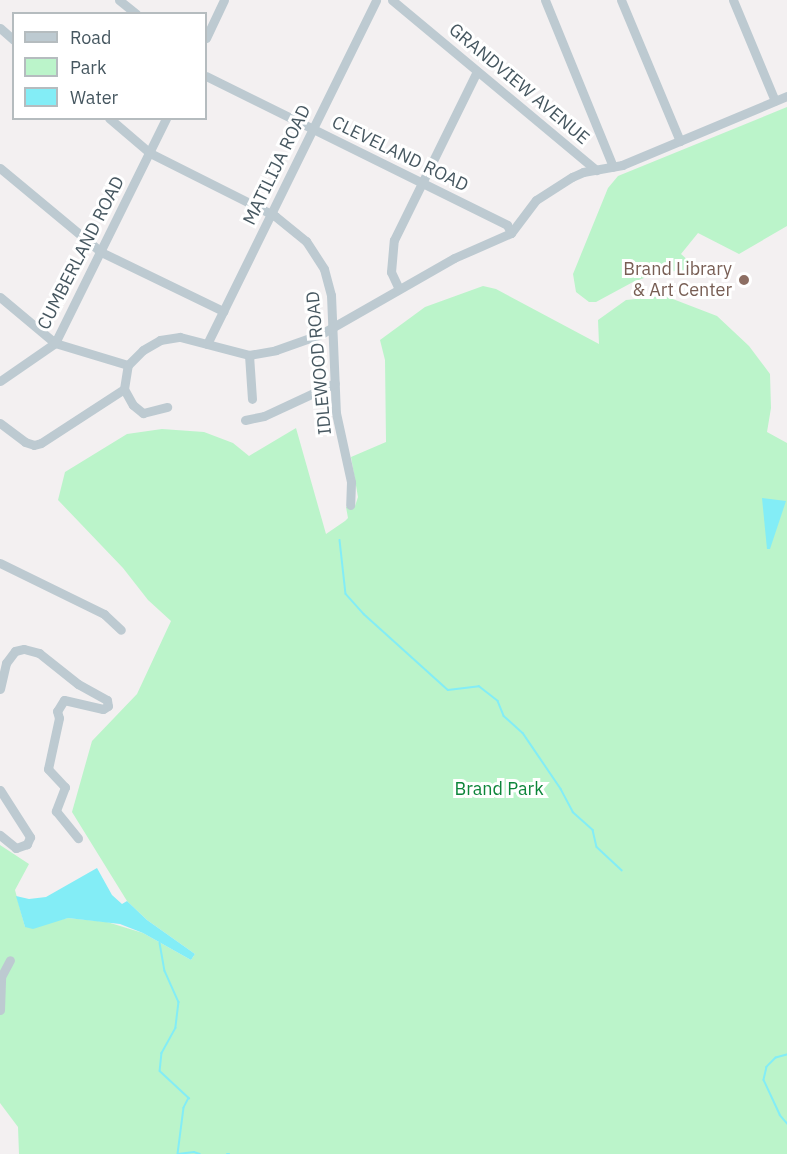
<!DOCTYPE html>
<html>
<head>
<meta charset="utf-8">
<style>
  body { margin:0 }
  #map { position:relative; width:787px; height:1154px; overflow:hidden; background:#f3f0f1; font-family:"IBM Plex Sans",sans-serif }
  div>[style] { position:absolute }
  .green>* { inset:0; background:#bbf4ca }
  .water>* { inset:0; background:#83edf6 }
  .stream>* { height:1.5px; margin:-0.75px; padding:0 0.75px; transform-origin:0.75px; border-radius:0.75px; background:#83edf6 }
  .minor>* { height:9px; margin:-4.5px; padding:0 4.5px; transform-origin:4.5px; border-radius:4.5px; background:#bdcad1 }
  .dots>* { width:16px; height:16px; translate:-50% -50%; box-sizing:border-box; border:3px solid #fff; border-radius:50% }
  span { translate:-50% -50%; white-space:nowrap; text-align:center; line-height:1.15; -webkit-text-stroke:6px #fff; paint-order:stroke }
  .street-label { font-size:18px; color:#465760 }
  .education-label { font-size:18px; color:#785e54 }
  .right { translate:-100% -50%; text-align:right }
  .park-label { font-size:18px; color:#0d853a }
  .legend { position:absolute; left:12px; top:12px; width:195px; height:108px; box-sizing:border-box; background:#fff; border:2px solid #b5bcbf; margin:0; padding:8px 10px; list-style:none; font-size:18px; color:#465760 }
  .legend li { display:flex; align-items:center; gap:12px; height:30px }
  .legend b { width:30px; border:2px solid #b5bcbf }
</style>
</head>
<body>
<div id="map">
  <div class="green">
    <i style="clip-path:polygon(787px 107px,787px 226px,739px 254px,698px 233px,681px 254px,691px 263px,693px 270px,661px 272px,633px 282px,596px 302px,589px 302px,576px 292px,573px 274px,608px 188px,618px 176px)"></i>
    <i style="clip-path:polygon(483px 286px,496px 289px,599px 344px,598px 320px,626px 300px,665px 296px,717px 316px,749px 346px,770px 374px,771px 408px,767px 432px,787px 443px,787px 1154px,19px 1154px,18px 1127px,0 1103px,0 845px,29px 864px,15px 890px,25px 927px,68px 918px,107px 922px,143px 933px,191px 960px,195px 954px,147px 920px,127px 901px,72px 812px,92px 741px,137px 694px,171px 621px,148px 600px,123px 568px,58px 500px,65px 472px,127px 434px,162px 429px,204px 432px,233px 443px,249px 456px,296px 428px,326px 534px,345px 521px,348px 518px,346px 507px,355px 506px,358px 497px,351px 457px,386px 442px,385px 360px,380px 340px,425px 307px)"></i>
  </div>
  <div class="water">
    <i style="clip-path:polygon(762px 498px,786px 501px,770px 549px,767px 549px)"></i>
    <i style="clip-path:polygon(97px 868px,112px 895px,122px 904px,127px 901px,147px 920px,195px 954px,191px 960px,143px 933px,120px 924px,68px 918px,33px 929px,25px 927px,16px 896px,29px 899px,46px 897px)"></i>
  </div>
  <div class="stream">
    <i style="left:340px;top:540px;width:54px;rotate:83.7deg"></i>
    <i style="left:346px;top:594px;width:27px;rotate:48deg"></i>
    <i style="left:364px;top:614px;width:113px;rotate:42.1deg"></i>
    <i style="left:448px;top:690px;width:31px;rotate:-7deg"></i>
    <i style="left:479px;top:686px;width:24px;rotate:38deg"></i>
    <i style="left:498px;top:701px;width:16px;rotate:68deg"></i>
    <i style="left:504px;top:716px;width:25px;rotate:42deg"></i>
    <i style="left:523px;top:733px;width:68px;rotate:55.8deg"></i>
    <i style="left:561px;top:789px;width:26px;rotate:62deg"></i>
    <i style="left:573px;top:812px;width:27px;rotate:42deg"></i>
    <i style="left:593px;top:830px;width:17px;rotate:77deg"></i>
    <i style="left:597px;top:847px;width:34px;rotate:43deg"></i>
    <i style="left:160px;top:943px;width:28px;rotate:80deg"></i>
    <i style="left:165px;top:971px;width:34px;rotate:66deg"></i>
    <i style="left:179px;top:1002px;width:26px;rotate:97deg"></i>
    <i style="left:176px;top:1028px;width:29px;rotate:119deg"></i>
    <i style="left:162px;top:1053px;width:18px;rotate:96deg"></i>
    <i style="left:160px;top:1071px;width:40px;rotate:43deg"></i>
    <i style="left:189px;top:1098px;width:11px;rotate:117deg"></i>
    <i style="left:184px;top:1108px;width:46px;rotate:97.4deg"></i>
    <i style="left:178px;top:1154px;width:16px;rotate:-7deg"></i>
    <i style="left:194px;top:1152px;width:6px;rotate:18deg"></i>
    <i style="left:787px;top:1055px;width:11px;rotate:165deg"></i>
    <i style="left:776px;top:1058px;width:13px;rotate:135deg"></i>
    <i style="left:767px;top:1067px;width:13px;rotate:103deg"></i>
    <i style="left:764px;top:1080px;width:38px;rotate:65deg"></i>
    <i style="left:780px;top:1115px;width:11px;rotate:49deg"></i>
    <i style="left:227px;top:1154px;width:2px"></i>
  </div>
  <div class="minor">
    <i style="left:119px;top:0;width:22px;rotate:39deg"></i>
    <i style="left:392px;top:0;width:266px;rotate:39.8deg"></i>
    <i style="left:545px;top:0;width:180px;rotate:67.8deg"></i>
    <i style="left:621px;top:0;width:153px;rotate:67.3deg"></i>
    <i style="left:733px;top:0;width:109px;rotate:67.4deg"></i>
    <i style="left:0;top:28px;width:18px;rotate:41deg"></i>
    <i style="left:206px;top:38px;width:42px;rotate:-64.7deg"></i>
    <i style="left:206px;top:76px;width:336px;rotate:26.3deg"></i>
    <i style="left:507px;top:225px;width:9px;rotate:63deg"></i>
    <i style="left:109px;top:118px;width:54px;rotate:40.5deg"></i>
    <i style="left:150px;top:153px;width:140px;rotate:26.7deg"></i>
    <i style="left:275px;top:216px;width:40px;rotate:39deg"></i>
    <i style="left:306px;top:241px;width:33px;rotate:57deg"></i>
    <i style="left:324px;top:269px;width:27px;rotate:75deg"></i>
    <i style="left:331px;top:295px;width:118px;rotate:87.6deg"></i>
    <i style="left:336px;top:413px;width:71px;rotate:77.7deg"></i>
    <i style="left:351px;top:482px;width:23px;rotate:92deg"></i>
    <i style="left:0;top:168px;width:131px;rotate:39.7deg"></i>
    <i style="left:101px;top:252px;width:136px;rotate:25.8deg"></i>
    <i style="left:399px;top:289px;width:19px;rotate:-115deg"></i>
    <i style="left:391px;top:272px;width:32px;rotate:-85deg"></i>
    <i style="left:394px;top:240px;width:188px;rotate:-63.8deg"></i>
    <i style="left:0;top:297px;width:72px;rotate:39.9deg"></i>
    <i style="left:55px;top:343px;width:76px;rotate:16.8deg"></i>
    <i style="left:207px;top:344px;width:383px;rotate:-63.8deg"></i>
    <i style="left:249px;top:355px;width:44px;rotate:86.1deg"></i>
    <i style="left:0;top:381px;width:67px;rotate:-34.6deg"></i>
    <i style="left:55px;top:343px;width:251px;rotate:-63.7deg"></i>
    <i style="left:124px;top:389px;width:18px;rotate:61deg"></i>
    <i style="left:133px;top:405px;width:13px;rotate:39deg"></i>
    <i style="left:143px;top:413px;width:25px;rotate:-14deg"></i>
    <i style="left:245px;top:420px;width:19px;rotate:-12deg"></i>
    <i style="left:264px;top:416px;width:78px;rotate:-24.9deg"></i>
    <i style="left:0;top:423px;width:31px;rotate:37deg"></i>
    <i style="left:25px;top:442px;width:9px;rotate:18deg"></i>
    <i style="left:34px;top:445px;width:7px;rotate:-16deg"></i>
    <i style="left:41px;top:443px;width:99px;rotate:-33deg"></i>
    <i style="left:124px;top:389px;width:24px;rotate:-81deg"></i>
    <i style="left:128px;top:365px;width:21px;rotate:-45deg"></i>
    <i style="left:143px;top:350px;width:20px;rotate:-30deg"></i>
    <i style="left:160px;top:340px;width:20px;rotate:-9deg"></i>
    <i style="left:180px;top:337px;width:71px;rotate:14.6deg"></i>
    <i style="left:249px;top:355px;width:27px;rotate:-10deg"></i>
    <i style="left:276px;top:350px;width:48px;rotate:-19.6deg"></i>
    <i style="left:321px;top:334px;width:153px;rotate:-29.7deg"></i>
    <i style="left:454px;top:258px;width:62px;rotate:-23.7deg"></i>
    <i style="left:511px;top:233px;width:41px;rotate:-52.9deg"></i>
    <i style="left:536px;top:200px;width:43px;rotate:-32.6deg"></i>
    <i style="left:572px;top:177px;width:12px;rotate:-24deg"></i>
    <i style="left:583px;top:172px;width:40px;rotate:-10deg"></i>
    <i style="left:622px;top:165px;width:179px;rotate:-22.7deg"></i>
    <i style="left:0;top:563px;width:116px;rotate:26.1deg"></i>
    <i style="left:104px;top:614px;width:23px;rotate:43deg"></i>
    <i style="left:0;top:689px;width:27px;rotate:-77deg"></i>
    <i style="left:6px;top:663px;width:15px;rotate:-53deg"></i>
    <i style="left:15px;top:651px;width:9px;rotate:-13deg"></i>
    <i style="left:24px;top:649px;width:16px;rotate:15deg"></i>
    <i style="left:39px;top:653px;width:50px;rotate:38.5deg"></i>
    <i style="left:78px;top:684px;width:33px;rotate:29deg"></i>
    <i style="left:107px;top:700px;width:6px;rotate:81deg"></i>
    <i style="left:108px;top:706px;width:6px;rotate:149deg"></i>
    <i style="left:103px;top:709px;width:40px;rotate:-167deg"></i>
    <i style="left:64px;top:700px;width:13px;rotate:122deg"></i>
    <i style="left:57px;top:711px;width:7px;rotate:74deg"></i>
    <i style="left:59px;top:718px;width:52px;rotate:102.2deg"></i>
    <i style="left:48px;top:769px;width:25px;rotate:47deg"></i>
    <i style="left:65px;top:787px;width:26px;rotate:111deg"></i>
    <i style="left:56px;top:811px;width:35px;rotate:51deg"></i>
    <i style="left:0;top:790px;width:56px;rotate:57.4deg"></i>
    <i style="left:30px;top:837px;width:8px;rotate:113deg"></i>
    <i style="left:27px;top:844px;width:12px;rotate:160deg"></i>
    <i style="left:16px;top:848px;width:21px;rotate:-141deg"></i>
    <i style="left:0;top:1010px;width:33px;rotate:-88deg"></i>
    <i style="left:1px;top:977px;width:19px;rotate:-62deg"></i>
  </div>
  <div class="dots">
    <i style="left:744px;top:280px;background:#8d6e63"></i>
  </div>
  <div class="street-label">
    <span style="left:519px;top:84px;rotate:40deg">GRANDVIEW AVENUE</span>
    <span style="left:400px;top:154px;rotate:26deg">CLEVELAND ROAD</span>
    <span style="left:277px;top:165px;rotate:-64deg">MATILIJA ROAD</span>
    <span style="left:81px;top:253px;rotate:-63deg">CUMBERLAND ROAD</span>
    <span style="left:319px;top:363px;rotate:-95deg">IDLEWOOD ROAD</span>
  </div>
  <div class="education-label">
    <span class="right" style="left:732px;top:280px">Brand Library<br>&amp; Art Center</span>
  </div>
  <div class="park-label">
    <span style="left:499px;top:789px">Brand Park</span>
  </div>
  <ul class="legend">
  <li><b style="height:8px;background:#bdcad1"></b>Road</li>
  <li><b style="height:16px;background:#bbf4ca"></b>Park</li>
  <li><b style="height:16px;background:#83edf6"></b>Water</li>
  </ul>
</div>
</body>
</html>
